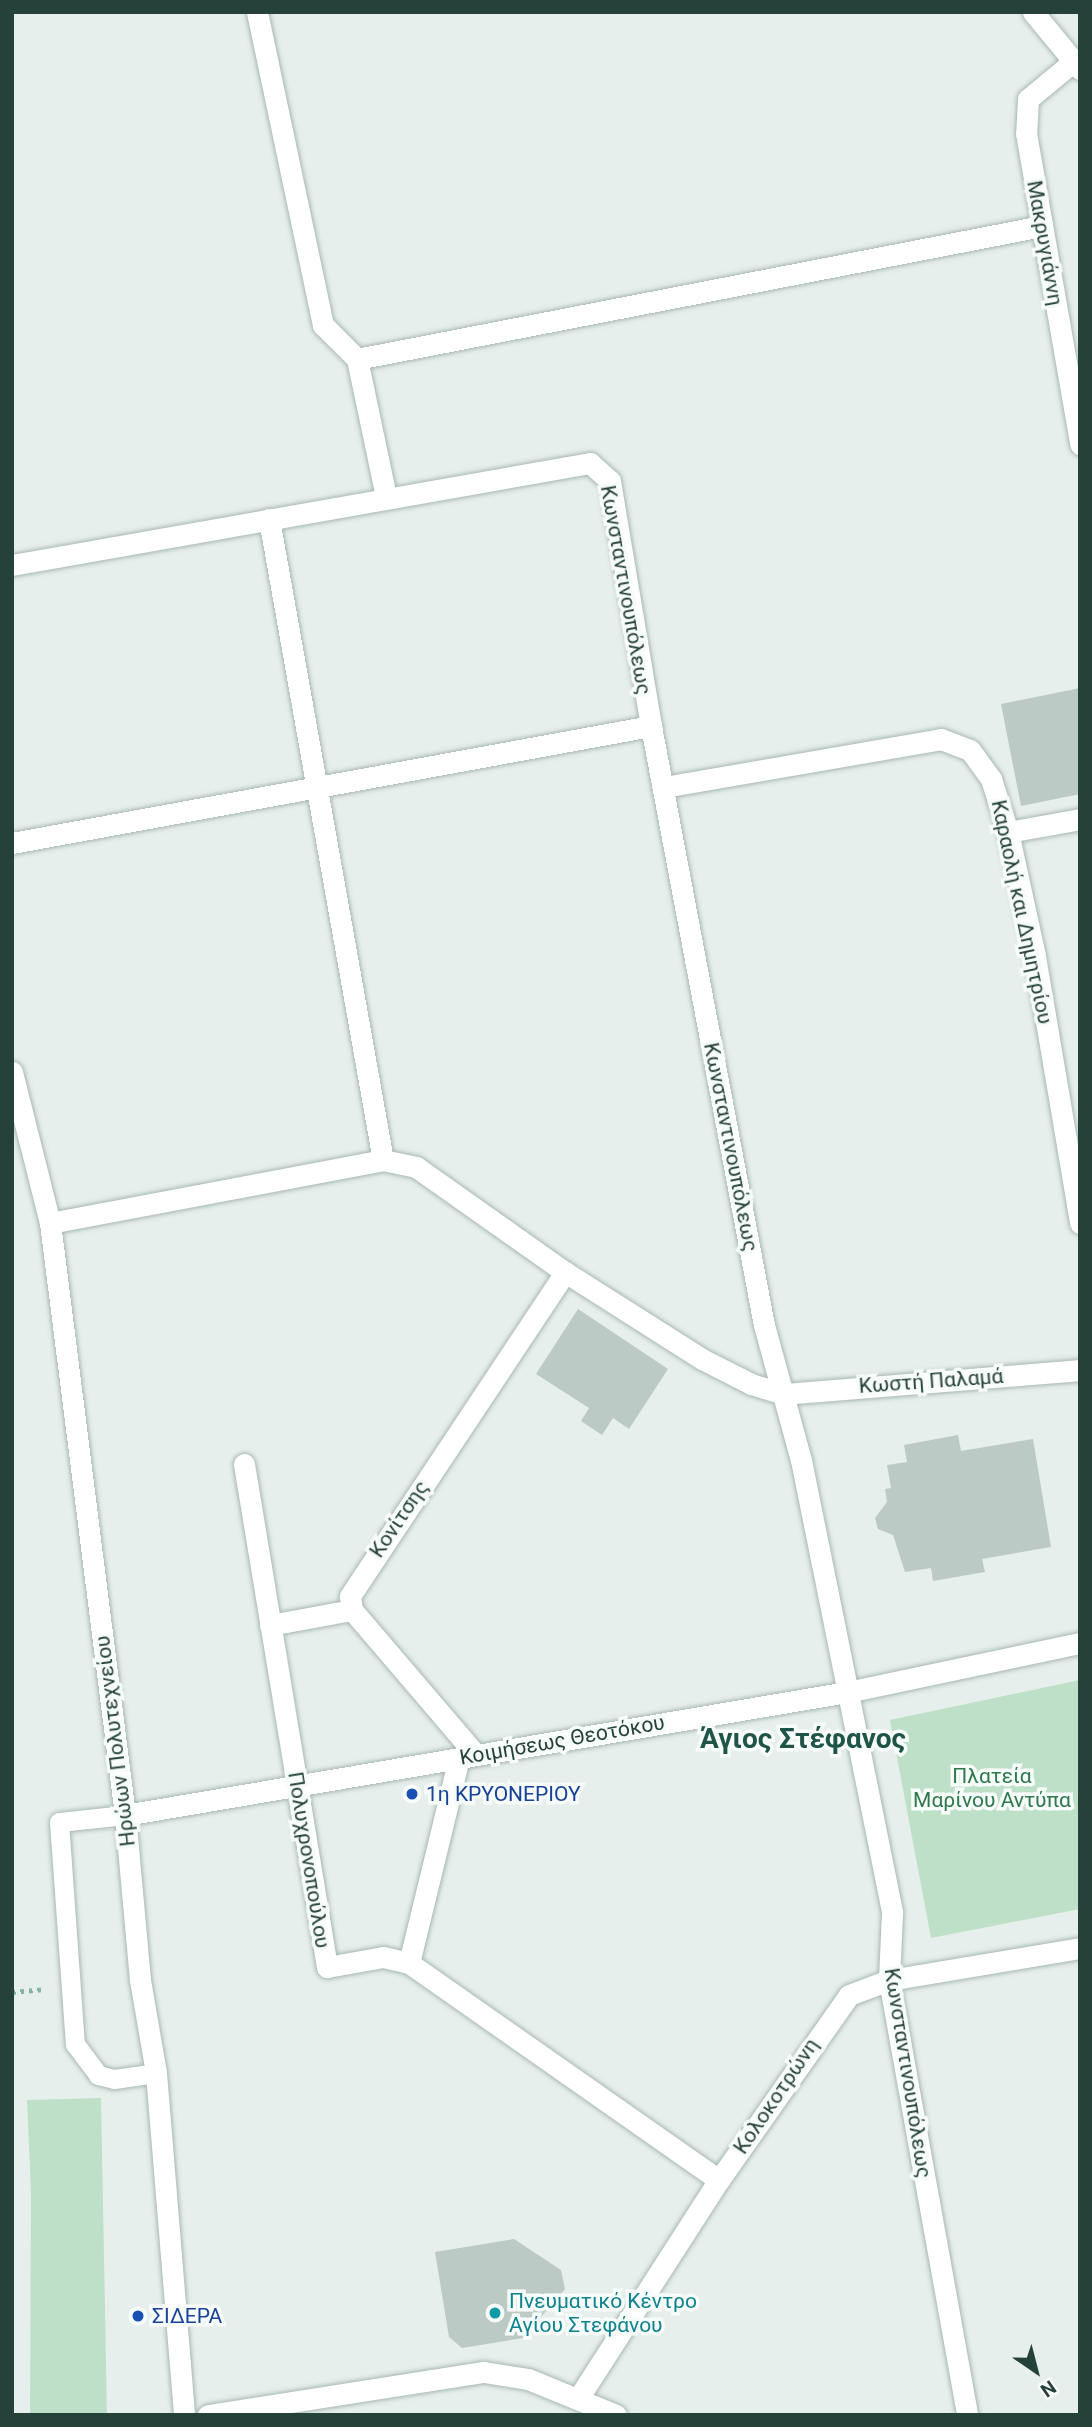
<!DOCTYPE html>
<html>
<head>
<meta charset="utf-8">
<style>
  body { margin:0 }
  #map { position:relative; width:1092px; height:2427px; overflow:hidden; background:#e6efeb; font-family:Roboto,sans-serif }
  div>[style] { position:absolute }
  .green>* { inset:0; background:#bfe0c8 }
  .building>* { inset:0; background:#bbcac4 }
  .path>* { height:4.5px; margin-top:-2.25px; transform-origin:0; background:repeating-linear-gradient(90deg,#86b3a5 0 3.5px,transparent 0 8.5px) }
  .roads { filter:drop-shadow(0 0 2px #a8b8b2) drop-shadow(0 0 2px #a8b8b2) }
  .lane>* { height:19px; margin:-9.5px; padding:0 9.5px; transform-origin:9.5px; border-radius:9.5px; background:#fff }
  .street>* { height:21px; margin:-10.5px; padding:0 10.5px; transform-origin:10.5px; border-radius:10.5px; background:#fff }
  .secondary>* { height:21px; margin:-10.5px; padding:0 10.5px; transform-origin:10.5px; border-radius:10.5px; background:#fff }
  .dots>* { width:19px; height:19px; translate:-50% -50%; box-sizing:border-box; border:4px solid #f7fbf9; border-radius:50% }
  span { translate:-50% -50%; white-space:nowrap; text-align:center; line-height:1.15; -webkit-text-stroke:7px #f7fbf9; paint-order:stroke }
  .street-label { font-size:21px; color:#24423a }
  .park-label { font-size:21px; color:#2d7a4b }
  .transit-label { font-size:21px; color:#164399 }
  .left { translate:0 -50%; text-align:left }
  .culture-label { font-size:21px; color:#0d838f }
  .district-label { font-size:28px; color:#1f5548; font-weight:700 }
  .frame { position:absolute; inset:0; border:14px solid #24423a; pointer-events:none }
  .north { position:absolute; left:1001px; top:2336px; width:70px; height:70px; -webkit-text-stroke:5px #f7fbf9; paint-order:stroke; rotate:145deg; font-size:19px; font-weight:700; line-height:28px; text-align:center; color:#24423a }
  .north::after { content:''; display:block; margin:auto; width:24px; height:32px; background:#24423a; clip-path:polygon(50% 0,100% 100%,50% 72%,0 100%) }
</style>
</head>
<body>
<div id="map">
  <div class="green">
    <i style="clip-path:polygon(1080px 1680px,1080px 1909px,931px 1938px,890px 1720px)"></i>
    <i style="clip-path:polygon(101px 2098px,107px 2415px,30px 2415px,31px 2193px,27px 2100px)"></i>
  </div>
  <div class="building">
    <i style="clip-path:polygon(1080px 688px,1080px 794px,1021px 806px,1001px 704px)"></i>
    <i style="clip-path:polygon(578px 1309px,668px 1369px,629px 1429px,613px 1418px,602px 1435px,581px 1421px,589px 1408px,536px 1374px)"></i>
    <i style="clip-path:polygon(958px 1435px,961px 1451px,1033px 1439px,1051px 1547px,982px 1559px,985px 1572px,933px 1581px,931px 1568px,905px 1572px,893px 1535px,878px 1529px,875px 1518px,887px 1502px,885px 1489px,891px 1488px,887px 1465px,907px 1462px,904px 1445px)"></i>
    <i style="clip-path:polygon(514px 2239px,561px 2270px,565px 2289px,523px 2338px,462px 2348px,449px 2337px,435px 2252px)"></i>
  </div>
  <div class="path">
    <i style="left:12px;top:1992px;width:33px;rotate:-5deg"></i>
  </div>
  <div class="roads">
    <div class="lane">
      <i style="left:125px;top:1815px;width:66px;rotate:173.9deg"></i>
      <i style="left:59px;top:1822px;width:223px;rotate:85.9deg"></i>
      <i style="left:75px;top:2044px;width:39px;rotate:53deg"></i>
      <i style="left:98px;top:2075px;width:16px;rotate:14deg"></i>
      <i style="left:114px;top:2079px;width:42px;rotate:-8.1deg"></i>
    </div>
    <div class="street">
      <i style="left:257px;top:12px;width:320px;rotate:78.1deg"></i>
      <i style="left:323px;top:325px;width:48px;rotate:45deg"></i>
      <i style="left:357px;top:359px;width:141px;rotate:78.1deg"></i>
      <i style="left:1074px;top:61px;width:60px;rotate:140.4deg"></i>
      <i style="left:1028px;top:99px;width:34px;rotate:93deg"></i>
      <i style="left:1026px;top:133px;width:316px;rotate:80.1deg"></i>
      <i style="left:357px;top:359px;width:698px;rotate:-10.99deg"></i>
      <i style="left:269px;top:519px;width:651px;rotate:79.92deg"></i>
      <i style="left:12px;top:565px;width:587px;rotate:-10.01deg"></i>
      <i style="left:590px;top:463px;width:27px;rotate:42deg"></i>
      <i style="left:610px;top:481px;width:248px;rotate:80.5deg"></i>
      <i style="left:651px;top:726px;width:610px;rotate:79.32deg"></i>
      <i style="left:764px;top:1325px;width:140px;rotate:74.7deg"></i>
      <i style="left:801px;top:1460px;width:462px;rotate:78.6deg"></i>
      <i style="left:892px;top:1913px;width:67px;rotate:92.6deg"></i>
      <i style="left:889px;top:1980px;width:442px;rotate:79.8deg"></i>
      <i style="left:664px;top:787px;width:281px;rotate:-9.8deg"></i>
      <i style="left:941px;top:739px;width:31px;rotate:21deg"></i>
      <i style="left:970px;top:750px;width:36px;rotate:54deg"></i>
      <i style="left:991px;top:779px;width:56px;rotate:72.2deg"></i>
      <i style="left:1008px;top:832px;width:127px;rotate:77.7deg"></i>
      <i style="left:1035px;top:956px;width:271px;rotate:80.4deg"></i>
      <i style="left:1008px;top:832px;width:73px;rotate:-10.2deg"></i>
      <i style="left:12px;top:843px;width:650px;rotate:-10.38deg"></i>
      <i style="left:50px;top:1223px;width:339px;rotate:-10.7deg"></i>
      <i style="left:383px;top:1160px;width:34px;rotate:12deg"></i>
      <i style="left:416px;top:1167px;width:182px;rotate:35.2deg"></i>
      <i style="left:565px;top:1272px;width:162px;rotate:32.4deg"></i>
      <i style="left:702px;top:1359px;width:55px;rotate:27deg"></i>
      <i style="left:751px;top:1384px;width:34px;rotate:17deg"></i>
      <i style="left:783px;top:1394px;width:298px;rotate:-4.6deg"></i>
      <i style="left:244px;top:1464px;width:510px;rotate:80.63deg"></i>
      <i style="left:327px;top:1967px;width:57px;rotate:-10.1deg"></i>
      <i style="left:383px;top:1957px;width:27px;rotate:13deg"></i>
      <i style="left:409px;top:1963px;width:378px;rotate:35deg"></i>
      <i style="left:270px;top:1625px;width:83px;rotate:-10.4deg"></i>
      <i style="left:476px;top:1755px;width:191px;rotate:-130.5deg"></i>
      <i style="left:352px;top:1610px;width:14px;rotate:-98deg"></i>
      <i style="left:350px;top:1596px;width:389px;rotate:-56.4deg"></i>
      <i style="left:409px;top:1963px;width:211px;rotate:-76.3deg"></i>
      <i style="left:579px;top:2397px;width:258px;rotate:-57.2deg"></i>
      <i style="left:719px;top:2180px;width:226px;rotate:-54.9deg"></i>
      <i style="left:849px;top:1995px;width:43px;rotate:-20.6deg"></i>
      <i style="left:889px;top:1980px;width:194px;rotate:-9.5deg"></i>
      <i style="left:208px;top:2415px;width:279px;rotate:-8.9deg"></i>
      <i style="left:484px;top:2372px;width:45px;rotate:9deg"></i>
      <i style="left:528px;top:2379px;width:95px;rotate:22.2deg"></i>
    </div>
    <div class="secondary">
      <i style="left:1033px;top:12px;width:74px;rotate:50.5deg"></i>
      <i style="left:12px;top:1072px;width:156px;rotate:75.9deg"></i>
      <i style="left:50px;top:1223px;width:597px;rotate:82.78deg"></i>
      <i style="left:125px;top:1815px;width:166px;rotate:84.8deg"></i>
      <i style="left:140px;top:1980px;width:94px;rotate:80.2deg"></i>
      <i style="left:156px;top:2073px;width:343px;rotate:85.3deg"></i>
      <i style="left:125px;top:1815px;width:732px;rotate:-9.67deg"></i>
      <i style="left:847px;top:1692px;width:238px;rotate:-11.9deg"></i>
    </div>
  </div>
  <div class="dots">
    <i style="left:412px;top:1794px;background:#1a4fb4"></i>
    <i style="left:495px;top:2313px;background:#0f9aa8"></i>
    <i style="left:138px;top:2316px;background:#1a4fb4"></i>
  </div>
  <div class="street-label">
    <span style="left:1045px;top:243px;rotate:80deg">Μακρυγιάννη</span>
    <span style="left:626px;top:590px;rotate:80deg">Κωνσταντινουπόλεως</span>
    <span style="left:1022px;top:912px;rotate:78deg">Καραολή και Δημητρίου</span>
    <span style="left:731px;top:1147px;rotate:79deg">Κωνσταντινουπόλεως</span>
    <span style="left:931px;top:1381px;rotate:-4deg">Κωστή Παλαμά</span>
    <span style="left:399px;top:1519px;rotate:-56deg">Κονίτσης</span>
    <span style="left:562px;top:1740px;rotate:-10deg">Κοιμήσεως Θεοτόκου</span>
    <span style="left:115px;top:1741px;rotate:-97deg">Ηρώων Πολυτεχνείου</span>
    <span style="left:309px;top:1860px;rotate:81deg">Πολυχρονοπούλου</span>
    <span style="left:908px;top:2073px;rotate:81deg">Κωνσταντινουπόλεως</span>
    <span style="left:776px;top:2096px;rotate:-56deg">Κολοκοτρώνη</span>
  </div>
  <div class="park-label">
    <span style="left:992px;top:1788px">Πλατεία<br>Μαρίνου Αντύπα</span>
  </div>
  <div class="transit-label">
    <span class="left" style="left:426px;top:1794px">1η ΚΡΥΟΝΕΡΙΟΥ</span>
    <span class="left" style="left:152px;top:2316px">ΣΙΔΕΡΑ</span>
  </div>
  <div class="culture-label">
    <span class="left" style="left:509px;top:2313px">Πνευματικό Κέντρο<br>Αγίου Στεφάνου</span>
  </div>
  <div class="district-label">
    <span style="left:803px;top:1739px">Άγιος Στέφανος</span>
  </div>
  <div class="frame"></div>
  <div class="north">N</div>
</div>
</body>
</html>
